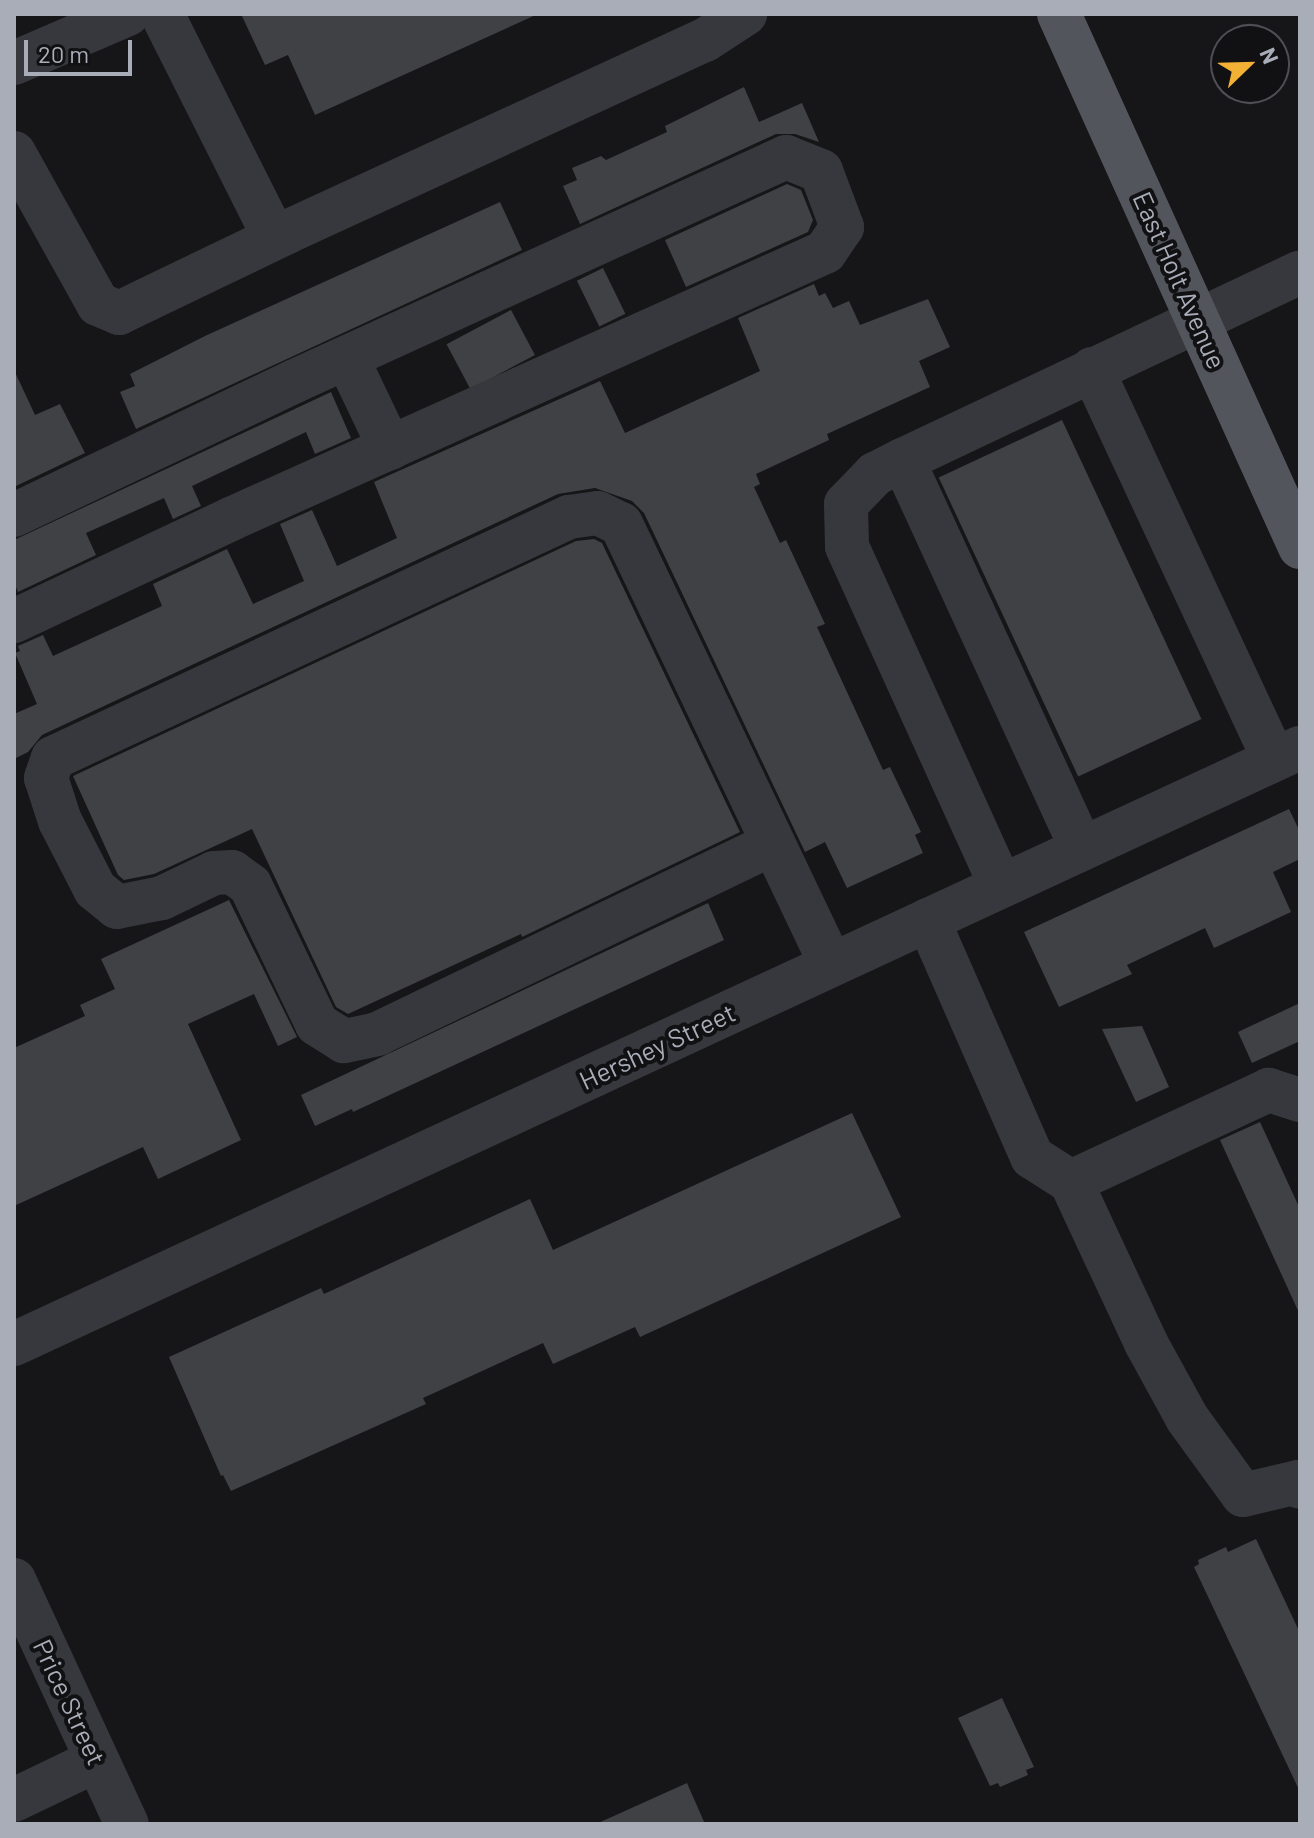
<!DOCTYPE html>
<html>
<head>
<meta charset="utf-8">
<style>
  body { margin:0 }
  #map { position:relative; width:1314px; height:1838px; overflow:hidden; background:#161618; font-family:Barlow,sans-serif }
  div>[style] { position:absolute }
  .building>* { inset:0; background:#404145; transform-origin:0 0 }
  .minor>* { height:44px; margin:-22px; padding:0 22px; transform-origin:22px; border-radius:22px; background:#37383d }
  .major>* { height:44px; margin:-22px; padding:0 22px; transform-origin:22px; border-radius:22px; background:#53555c }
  span { translate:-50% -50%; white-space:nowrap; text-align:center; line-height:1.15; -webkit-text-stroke:8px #111113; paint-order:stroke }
  .street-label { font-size:26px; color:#a8adb8 }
  .frame { position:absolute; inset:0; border:16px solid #a8adb8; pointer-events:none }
  .north { position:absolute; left:1210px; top:24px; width:80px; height:80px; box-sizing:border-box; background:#111113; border:2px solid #4d4f55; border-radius:50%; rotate:67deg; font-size:22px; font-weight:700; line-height:32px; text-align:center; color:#a8adb8 }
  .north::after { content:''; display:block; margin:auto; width:28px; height:36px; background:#f2b134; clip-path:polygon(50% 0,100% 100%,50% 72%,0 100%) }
  .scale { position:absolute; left:24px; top:40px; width:108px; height:36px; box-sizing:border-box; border:4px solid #a8adb8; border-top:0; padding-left:10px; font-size:24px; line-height:28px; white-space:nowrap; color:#a8adb8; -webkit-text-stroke:6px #111113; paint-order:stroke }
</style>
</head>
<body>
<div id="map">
  <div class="building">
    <i style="clip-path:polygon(241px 14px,538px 14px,315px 115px,288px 55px,265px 65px)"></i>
    <i style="clip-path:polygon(744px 87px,759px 122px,802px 103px,819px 142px,795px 134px,776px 134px,580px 224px,563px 186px,577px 180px,572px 168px,601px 156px,606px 160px,667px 132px,665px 126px)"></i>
    <i style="clip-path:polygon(787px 184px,801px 190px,813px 220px,808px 232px,686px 287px,665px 240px)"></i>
    <i style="clip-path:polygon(500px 202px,522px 250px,136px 429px,120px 392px,135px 386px,130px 374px,205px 336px)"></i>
    <i style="left:603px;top:268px;width:51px;height:29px;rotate:64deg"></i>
    <i style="clip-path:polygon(814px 284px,819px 296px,825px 293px,833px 308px,849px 301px,860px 325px,928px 299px,950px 347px,919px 361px,930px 387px,827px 434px,829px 440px,756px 474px,760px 484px,754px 487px,780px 543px,786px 540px,825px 624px,817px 627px,883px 770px,890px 767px,921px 832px,915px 835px,923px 853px,847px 888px,825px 842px,805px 852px,644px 513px,632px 501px,595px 488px,558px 494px,42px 735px,28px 752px,14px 759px,14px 714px,37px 704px,15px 653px,20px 651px,18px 646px,43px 635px,53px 656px,162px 606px,153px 584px,227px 549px,253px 604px,304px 581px,280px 524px,312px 510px,337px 566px,397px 538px,374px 482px,600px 381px,625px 433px,760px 371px,738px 318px)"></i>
    <i style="left:511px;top:310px;width:51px;height:73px;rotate:62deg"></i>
    <i style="clip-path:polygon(14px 370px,35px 415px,60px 404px,85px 453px,14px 487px)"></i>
    <i style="clip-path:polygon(331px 392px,351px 438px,315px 454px,306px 432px,192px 486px,201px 506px,173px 519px,164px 498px,86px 533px,96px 555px,18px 592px,14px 583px,14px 540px)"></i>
    <i style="left:1062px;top:420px;width:330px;height:136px;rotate:65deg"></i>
    <i style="clip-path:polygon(594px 539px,602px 543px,740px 832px,522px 937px,521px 934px,348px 1014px,336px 1007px,252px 829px,154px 874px,124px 880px,118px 875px,73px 776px,576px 541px)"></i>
    <i style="clip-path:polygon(1289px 809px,1300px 832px,1300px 859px,1273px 872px,1291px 912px,1214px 948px,1205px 928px,1127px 965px,1132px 974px,1059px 1007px,1024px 932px)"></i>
    <i style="clip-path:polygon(229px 900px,297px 1037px,278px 1046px,254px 994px,188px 1024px,241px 1140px,158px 1179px,143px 1147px,14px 1206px,14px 1048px,85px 1016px,80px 1005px,115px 989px,101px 959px)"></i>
    <i style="clip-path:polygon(708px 903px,724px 940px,353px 1112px,352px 1109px,315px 1126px,301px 1095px)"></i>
    <i style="clip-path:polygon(1300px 1003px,1300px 1041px,1252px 1063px,1238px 1032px)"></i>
    <i style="clip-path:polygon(1142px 1026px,1169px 1087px,1136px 1102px,1102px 1029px)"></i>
    <i style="clip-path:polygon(852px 1113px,901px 1217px,640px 1337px,635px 1327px,553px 1364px,543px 1343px,423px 1398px,426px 1404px,231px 1491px,223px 1475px,221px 1476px,169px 1357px,321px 1288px,324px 1294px,530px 1199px,553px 1250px)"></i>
    <i style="clip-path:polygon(1260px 1122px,1300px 1209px,1300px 1315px,1220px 1140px)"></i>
    <i style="clip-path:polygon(1256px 1539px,1300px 1633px,1300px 1792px,1194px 1567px,1199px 1564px,1198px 1560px,1226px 1547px,1228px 1552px)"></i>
    <i style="clip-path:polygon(1002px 1698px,1034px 1767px,1026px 1770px,1028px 1775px,1000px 1787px,998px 1783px,990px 1786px,958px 1718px)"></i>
    <i style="clip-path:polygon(687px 1783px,705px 1824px,596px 1824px)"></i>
  </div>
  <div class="minor">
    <i style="left:162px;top:14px;width:243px;rotate:63.3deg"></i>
    <i style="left:271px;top:231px;width:16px;rotate:4deg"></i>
    <i style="left:287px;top:232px;width:460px;rotate:-24.7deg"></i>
    <i style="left:705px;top:40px;width:48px;rotate:-33deg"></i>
    <i style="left:14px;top:63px;width:124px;rotate:-23.3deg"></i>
    <i style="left:14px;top:153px;width:173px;rotate:60.9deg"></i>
    <i style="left:98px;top:304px;width:23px;rotate:23deg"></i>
    <i style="left:119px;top:313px;width:187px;rotate:-25.7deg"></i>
    <i style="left:347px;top:358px;width:100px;rotate:64.5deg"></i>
    <i style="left:1092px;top:369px;width:431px;rotate:65deg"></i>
    <i style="left:903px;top:460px;width:428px;rotate:65.3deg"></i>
    <i style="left:14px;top:515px;width:311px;rotate:-25.5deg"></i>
    <i style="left:295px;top:381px;width:540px;rotate:-24.52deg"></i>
    <i style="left:786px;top:157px;width:38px;rotate:22deg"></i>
    <i style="left:821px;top:171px;width:60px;rotate:69.4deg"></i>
    <i style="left:842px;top:227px;width:30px;rotate:124deg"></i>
    <i style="left:825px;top:252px;width:651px;rotate:155.8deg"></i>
    <i style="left:231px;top:519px;width:240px;rotate:154.8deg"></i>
    <i style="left:772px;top:844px;width:437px;rotate:154.3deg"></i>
    <i style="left:378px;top:1034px;width:35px;rotate:168deg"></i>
    <i style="left:344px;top:1041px;width:32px;rotate:-148deg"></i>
    <i style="left:317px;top:1024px;width:154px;rotate:-115.7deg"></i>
    <i style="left:250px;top:885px;width:22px;rotate:-144deg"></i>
    <i style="left:232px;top:872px;width:18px;rotate:177deg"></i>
    <i style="left:214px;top:873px;width:58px;rotate:154.3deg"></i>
    <i style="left:162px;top:898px;width:46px;rotate:168.7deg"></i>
    <i style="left:117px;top:907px;width:28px;rotate:-141deg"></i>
    <i style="left:95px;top:889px;width:76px;rotate:-117.2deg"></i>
    <i style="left:60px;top:821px;width:45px;rotate:-108deg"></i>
    <i style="left:46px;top:778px;width:21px;rotate:-71deg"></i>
    <i style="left:53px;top:758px;width:570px;rotate:-25.04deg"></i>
    <i style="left:569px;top:517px;width:29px;rotate:-8deg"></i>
    <i style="left:598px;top:513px;width:25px;rotate:26deg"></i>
    <i style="left:621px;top:524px;width:488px;rotate:64.5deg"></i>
    <i style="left:1001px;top:886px;width:373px;rotate:-114.4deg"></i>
    <i style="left:847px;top:546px;width:42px;rotate:-91.4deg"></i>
    <i style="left:846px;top:504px;width:42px;rotate:-46deg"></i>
    <i style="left:875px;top:474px;width:31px;rotate:-27deg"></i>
    <i style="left:903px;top:460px;width:439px;rotate:-25.3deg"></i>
    <i style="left:928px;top:920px;width:259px;rotate:66.3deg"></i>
    <i style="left:1032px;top:1157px;width:46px;rotate:32.7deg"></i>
    <i style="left:1300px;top:1100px;width:33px;rotate:-162deg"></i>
    <i style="left:1269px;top:1090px;width:218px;rotate:155.1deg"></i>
    <i style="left:1071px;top:1182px;width:178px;rotate:65deg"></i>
    <i style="left:1146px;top:1343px;width:85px;rotate:61.3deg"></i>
    <i style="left:1187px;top:1418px;width:95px;rotate:54deg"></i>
    <i style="left:1243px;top:1495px;width:57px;rotate:-13.3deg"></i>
    <i style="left:1298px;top:1482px;width:5px;rotate:68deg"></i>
    <i style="left:14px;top:1344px;width:1417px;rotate:-24.87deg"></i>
    <i style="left:14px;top:1580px;width:269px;rotate:65.2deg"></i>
    <i style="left:14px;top:1800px;width:92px;rotate:-25.7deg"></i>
  </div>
  <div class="major">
    <i style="left:1059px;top:14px;width:585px;rotate:65.67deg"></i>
  </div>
  <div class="street-label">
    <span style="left:1180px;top:280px;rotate:66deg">East Holt Avenue</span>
    <span style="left:657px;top:1046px;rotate:-25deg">Hershey Street</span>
    <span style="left:70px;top:1702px;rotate:65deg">Price Street</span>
  </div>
  <div class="frame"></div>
  <div class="north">N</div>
  <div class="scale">20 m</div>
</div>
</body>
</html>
